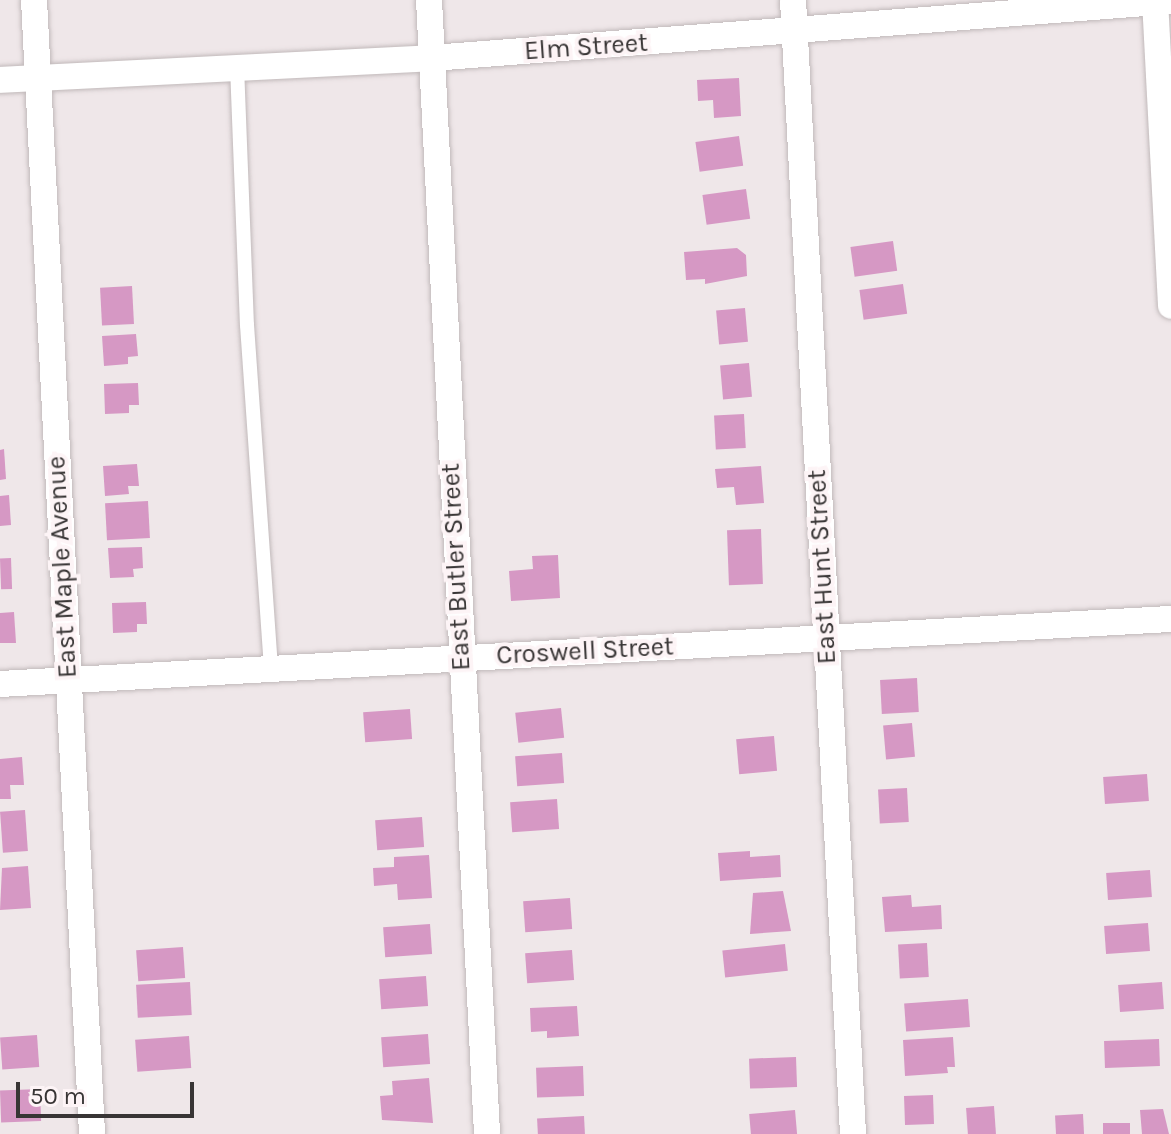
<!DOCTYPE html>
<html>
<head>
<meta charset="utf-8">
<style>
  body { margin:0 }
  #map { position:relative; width:1171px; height:1134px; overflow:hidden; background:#efe7e9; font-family:Karla,sans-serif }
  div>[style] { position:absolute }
  .building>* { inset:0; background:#d698c4; transform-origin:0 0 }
  .roads { filter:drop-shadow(0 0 2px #c1b9ba) drop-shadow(0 0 2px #c1b9ba) }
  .service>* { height:14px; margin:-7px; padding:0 7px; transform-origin:7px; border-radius:7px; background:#fff }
  .minor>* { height:26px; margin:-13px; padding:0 13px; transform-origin:13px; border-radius:13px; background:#fff }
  span { translate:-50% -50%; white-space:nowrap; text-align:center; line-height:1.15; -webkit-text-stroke:8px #fdf4f6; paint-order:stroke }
  .street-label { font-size:26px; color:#383535 }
  .scale { position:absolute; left:16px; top:1082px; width:178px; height:36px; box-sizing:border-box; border:4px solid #383535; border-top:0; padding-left:10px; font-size:24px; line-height:28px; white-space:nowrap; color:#383535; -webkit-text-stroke:6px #fdf4f6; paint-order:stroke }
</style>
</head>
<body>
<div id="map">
  <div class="building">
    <i style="clip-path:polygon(739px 78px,741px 116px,714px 118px,713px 100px,698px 101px,697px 80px)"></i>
    <i style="left:739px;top:136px;width:30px;height:44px;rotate:82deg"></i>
    <i style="left:746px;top:189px;width:30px;height:44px;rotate:82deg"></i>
    <i style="left:893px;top:241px;width:30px;height:43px;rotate:82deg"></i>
    <i style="clip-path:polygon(737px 248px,746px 255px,747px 276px,705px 284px,705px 279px,686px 280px,684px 252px)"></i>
    <i style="left:903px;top:284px;width:30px;height:44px;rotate:82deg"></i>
    <i style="left:132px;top:286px;width:38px;height:32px;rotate:87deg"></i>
    <i style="left:745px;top:308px;width:34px;height:29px;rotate:85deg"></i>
    <i style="clip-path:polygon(136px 334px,138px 356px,128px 357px,128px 364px,104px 366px,102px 336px)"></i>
    <i style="left:749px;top:363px;width:34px;height:29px;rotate:85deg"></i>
    <i style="clip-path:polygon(138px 383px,139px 405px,129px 405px,129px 413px,105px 414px,104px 384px)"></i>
    <i style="left:744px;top:414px;width:34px;height:30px;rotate:87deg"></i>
    <i style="clip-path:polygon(4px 449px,6px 479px,0 480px,0 450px)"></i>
    <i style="clip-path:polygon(137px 464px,139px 486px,128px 486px,129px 494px,105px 496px,103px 466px)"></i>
    <i style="clip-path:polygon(761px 466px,764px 503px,736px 505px,734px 487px,717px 488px,715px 469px)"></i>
    <i style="clip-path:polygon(9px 495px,11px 525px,0 526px,0 496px)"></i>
    <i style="left:148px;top:501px;width:37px;height:43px;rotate:87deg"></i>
    <i style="left:761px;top:529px;width:55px;height:34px;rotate:88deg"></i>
    <i style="clip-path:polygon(142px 547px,143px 568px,133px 569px,134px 577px,110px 578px,108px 548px)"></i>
    <i style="clip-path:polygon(558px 555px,560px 598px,511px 601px,509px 571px,533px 569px,532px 556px)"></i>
    <i style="left:11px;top:558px;width:31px;height:11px;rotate:88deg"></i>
    <i style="clip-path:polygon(146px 602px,147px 624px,137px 624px,137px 632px,113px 633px,112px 603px)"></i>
    <i style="clip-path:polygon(14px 612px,16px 643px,0 643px,0 613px)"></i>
    <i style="left:917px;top:678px;width:34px;height:37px;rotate:87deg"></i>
    <i style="left:561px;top:708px;width:30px;height:46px;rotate:84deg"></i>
    <i style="left:410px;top:709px;width:30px;height:47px;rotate:86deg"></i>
    <i style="left:912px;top:723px;width:34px;height:29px;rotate:85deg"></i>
    <i style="left:774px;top:736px;width:35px;height:38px;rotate:85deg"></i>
    <i style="left:562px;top:753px;width:30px;height:47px;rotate:86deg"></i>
    <i style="clip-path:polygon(22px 757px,24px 785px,10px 785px,11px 799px,0 799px,0 759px)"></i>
    <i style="left:1147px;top:774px;width:27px;height:44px;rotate:86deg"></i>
    <i style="left:907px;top:788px;width:34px;height:29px;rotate:87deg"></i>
    <i style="left:557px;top:799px;width:30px;height:47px;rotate:86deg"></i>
    <i style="left:25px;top:810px;width:41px;height:25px;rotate:86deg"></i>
    <i style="left:422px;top:817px;width:30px;height:47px;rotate:86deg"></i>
    <i style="clip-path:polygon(750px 851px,750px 857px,780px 855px,781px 877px,720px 881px,718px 853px)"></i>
    <i style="clip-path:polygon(429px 855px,432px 898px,398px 900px,397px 884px,374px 886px,373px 868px,394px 867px,394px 857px)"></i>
    <i style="clip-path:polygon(28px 866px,31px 908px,0 910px,2px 868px)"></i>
    <i style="left:1150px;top:870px;width:27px;height:44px;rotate:86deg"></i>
    <i style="clip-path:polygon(783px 891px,791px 931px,750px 934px,753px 893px)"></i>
    <i style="clip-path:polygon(911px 895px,912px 907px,941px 905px,942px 929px,885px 932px,882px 897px)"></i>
    <i style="left:570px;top:898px;width:31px;height:47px;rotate:86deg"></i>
    <i style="left:1148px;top:923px;width:28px;height:44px;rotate:86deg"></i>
    <i style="left:430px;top:924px;width:30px;height:47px;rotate:86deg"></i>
    <i style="left:927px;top:943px;width:34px;height:29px;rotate:87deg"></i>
    <i style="left:785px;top:944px;width:27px;height:63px;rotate:84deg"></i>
    <i style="left:183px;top:947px;width:31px;height:47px;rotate:86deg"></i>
    <i style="left:572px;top:950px;width:30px;height:47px;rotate:86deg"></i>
    <i style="left:426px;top:976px;width:30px;height:47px;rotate:86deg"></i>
    <i style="left:190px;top:982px;width:33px;height:54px;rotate:87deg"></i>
    <i style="left:1162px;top:982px;width:27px;height:44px;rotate:86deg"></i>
    <i style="left:968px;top:999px;width:28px;height:64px;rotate:86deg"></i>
    <i style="clip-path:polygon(577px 1006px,579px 1036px,547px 1038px,547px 1031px,531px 1032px,530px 1008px)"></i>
    <i style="left:428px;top:1034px;width:30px;height:47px;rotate:86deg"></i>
    <i style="left:37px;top:1035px;width:32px;height:37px;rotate:86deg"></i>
    <i style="left:189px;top:1036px;width:32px;height:54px;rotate:86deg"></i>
    <i style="clip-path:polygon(953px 1037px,955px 1067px,947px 1067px,948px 1073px,905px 1076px,903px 1040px)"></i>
    <i style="left:1159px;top:1039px;width:27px;height:55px;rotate:88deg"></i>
    <i style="left:796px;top:1057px;width:30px;height:47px;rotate:88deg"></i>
    <i style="left:583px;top:1066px;width:30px;height:47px;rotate:88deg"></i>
    <i style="clip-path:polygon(429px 1078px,433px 1123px,382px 1120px,380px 1096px,393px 1095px,392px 1081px)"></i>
    <i style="left:40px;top:1089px;width:32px;height:40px;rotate:88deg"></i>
    <i style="left:933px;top:1095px;width:29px;height:29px;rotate:88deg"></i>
    <i style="left:994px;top:1106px;width:28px;height:28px;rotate:86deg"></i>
    <i style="clip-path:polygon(1163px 1109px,1169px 1134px,1142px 1134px,1140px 1110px)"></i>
    <i style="left:795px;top:1110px;width:24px;height:46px;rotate:85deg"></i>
    <i style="left:1083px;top:1114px;width:20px;height:28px;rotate:87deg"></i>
    <i style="left:584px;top:1116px;width:18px;height:47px;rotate:87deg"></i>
    <i style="left:1130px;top:1123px;width:11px;height:27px;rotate:90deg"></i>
  </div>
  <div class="roads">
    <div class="service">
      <i style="left:237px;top:66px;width:259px;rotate:87.8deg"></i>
      <i style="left:247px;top:325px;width:347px;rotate:86deg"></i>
    </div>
    <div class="minor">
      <i style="left:34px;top:0;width:1135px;rotate:87.07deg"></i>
      <i style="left:429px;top:0;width:1135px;rotate:87.07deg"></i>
      <i style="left:793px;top:0;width:1136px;rotate:86.97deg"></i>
      <i style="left:1155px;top:0;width:306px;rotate:87deg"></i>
      <i style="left:0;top:80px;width:433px;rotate:-2.9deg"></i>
      <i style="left:432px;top:58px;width:741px;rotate:-4.41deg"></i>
      <i style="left:0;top:684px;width:1173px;rotate:-3.18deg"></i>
    </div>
  </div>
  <div class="street-label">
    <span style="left:586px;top:47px;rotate:-4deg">Elm Street</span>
    <span style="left:62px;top:567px;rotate:-93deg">East Maple Avenue</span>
    <span style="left:456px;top:567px;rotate:-93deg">East Butler Street</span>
    <span style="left:822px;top:567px;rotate:-93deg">East Hunt Street</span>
    <span style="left:585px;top:651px;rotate:-3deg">Croswell Street</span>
  </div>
  <div class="scale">50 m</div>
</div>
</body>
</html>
